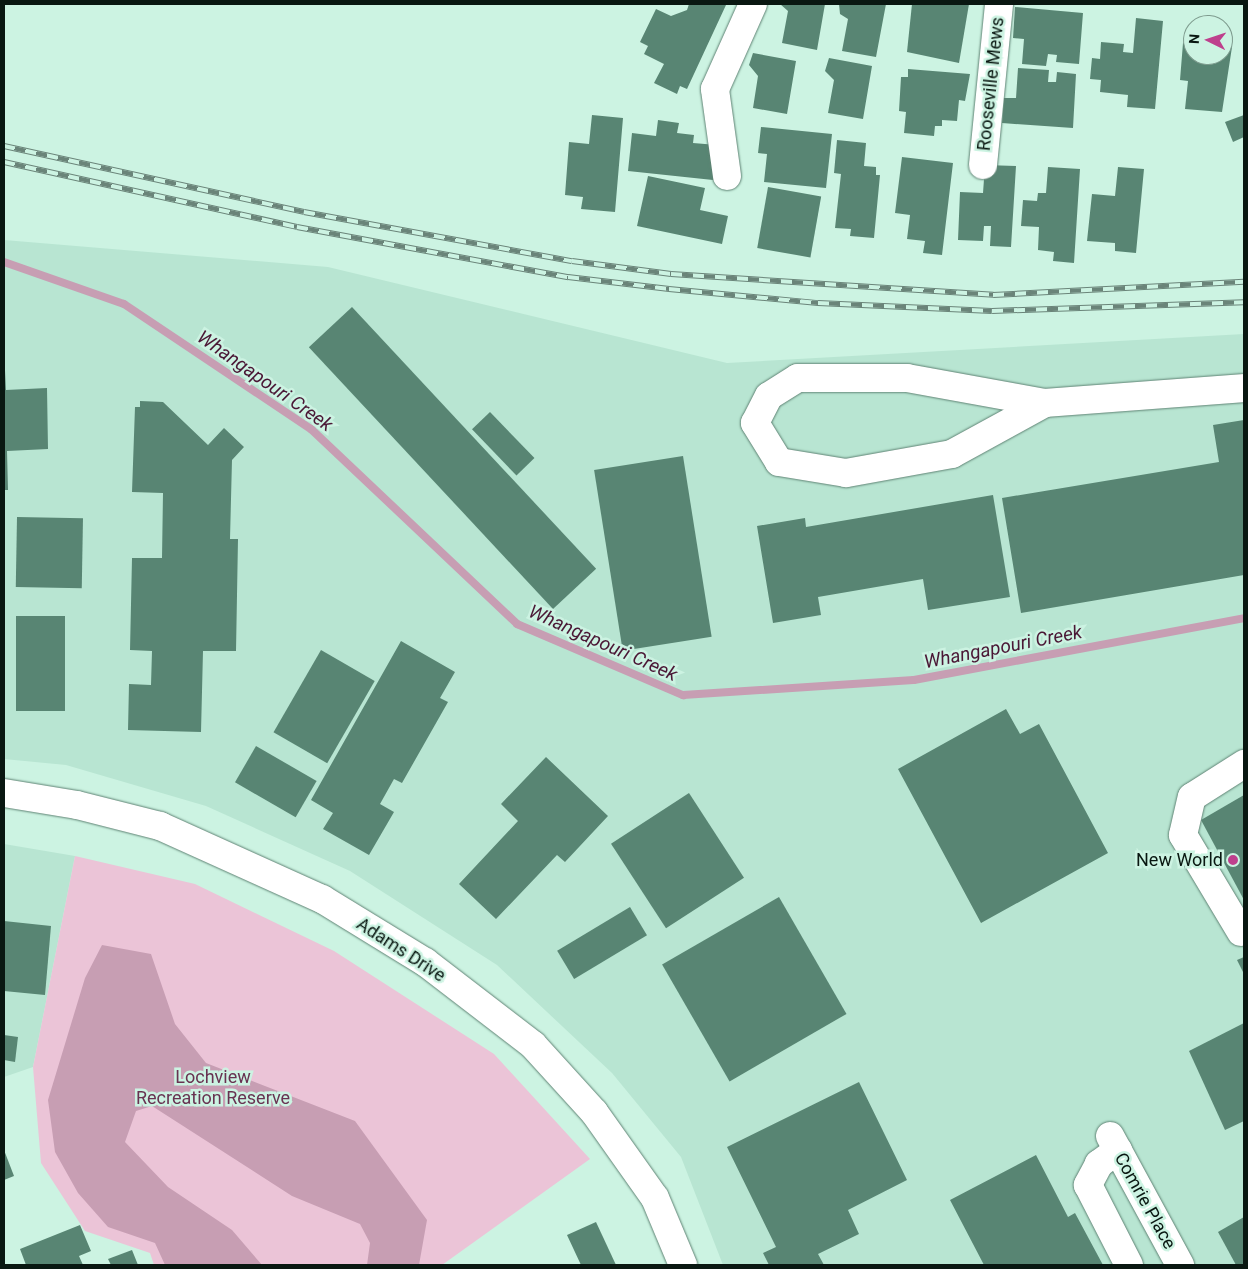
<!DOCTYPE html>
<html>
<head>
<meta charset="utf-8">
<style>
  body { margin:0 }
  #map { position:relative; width:1248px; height:1269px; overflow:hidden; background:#ccf3e2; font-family:Roboto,sans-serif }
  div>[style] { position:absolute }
  .built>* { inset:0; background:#b8e5d2 }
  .green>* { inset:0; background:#ebc4d7 }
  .water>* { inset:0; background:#c79eb3 }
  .stream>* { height:8px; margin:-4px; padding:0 4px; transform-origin:4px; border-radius:4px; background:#c79eb3 }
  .building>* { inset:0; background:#588573; transform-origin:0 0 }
  .roads { filter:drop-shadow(0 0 1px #5f8374) drop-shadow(0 0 1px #5f8374) }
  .minor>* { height:28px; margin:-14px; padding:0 14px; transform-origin:14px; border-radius:14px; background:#fff }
  .rail>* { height:5.5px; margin-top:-2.75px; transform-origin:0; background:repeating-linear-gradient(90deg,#ccf3e2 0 11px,#6a8479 0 22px); box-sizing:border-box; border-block:1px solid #6a8479 }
  .dots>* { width:14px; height:14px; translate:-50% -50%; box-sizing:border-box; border:2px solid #ccf3e2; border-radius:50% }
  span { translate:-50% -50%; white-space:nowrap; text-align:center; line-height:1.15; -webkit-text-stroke:5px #ccf3e2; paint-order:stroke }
  .street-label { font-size:18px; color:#091711 }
  .poi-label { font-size:18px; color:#091711 }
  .right { translate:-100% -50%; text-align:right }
  .park-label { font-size:18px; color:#683251 }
  .water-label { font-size:19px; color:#4a1735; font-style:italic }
  .frame { position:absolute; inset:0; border:5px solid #091711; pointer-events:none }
  .north { position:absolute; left:1183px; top:15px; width:50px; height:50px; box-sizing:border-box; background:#ccf3e2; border:1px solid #7e9b8e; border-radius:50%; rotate:274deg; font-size:14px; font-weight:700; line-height:20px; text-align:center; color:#091711 }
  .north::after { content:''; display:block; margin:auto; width:18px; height:22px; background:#be408d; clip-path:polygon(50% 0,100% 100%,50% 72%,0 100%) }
</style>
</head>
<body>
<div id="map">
  <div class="built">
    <i style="clip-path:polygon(4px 240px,328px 267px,727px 363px,1244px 334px,1244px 1265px,723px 1265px,681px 1157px,612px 1073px,497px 965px,350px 871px,206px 806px,66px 765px,4px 759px)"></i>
    <i style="clip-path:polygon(4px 844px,75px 856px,33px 1067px,4px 1077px)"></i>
  </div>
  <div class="green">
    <i style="clip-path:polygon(75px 856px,195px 884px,334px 951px,494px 1054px,590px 1159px,442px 1265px,154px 1265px,150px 1253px,85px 1231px,41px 1163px,33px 1067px)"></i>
  </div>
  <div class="water">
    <i style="clip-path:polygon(102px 945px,151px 954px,175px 1024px,206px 1063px,355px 1121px,427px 1220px,419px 1265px,367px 1265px,370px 1243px,360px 1224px,292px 1196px,152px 1106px,136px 1111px,125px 1142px,168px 1187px,232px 1230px,262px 1265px,165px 1265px,155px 1243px,108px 1227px,78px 1193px,55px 1152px,48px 1100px,85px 978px)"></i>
  </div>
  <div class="stream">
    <i style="left:4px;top:262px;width:127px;rotate:19.3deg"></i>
    <i style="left:124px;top:304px;width:225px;rotate:33.8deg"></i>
    <i style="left:311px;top:429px;width:284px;rotate:43.4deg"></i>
    <i style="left:517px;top:624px;width:181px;rotate:23.2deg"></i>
    <i style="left:683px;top:695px;width:231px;rotate:-3.7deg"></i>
    <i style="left:914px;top:680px;width:336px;rotate:-10.6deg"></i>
  </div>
  <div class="building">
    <i style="clip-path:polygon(689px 4px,726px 5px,687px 89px,680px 86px,677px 94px,654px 83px,664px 64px,644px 54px,648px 46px,640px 42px,656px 9px,671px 16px,687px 10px)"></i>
    <i style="clip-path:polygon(780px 4px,825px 4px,817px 50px,782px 43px,788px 11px)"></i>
    <i style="clip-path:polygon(839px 4px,886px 4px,876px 57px,842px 51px,848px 19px,840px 14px)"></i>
    <i style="clip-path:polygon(912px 4px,969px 4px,959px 63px,907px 52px)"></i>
    <i style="clip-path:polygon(1015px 7px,1083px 13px,1079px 64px,1056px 62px,1057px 55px,1048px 54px,1046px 66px,1022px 64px,1024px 39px,1013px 38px)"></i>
    <i style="clip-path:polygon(1136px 18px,1163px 21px,1155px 109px,1127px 107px,1128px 95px,1100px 92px,1101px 80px,1090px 79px,1092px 58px,1100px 59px,1101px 42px,1124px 44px,1123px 52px,1133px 53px)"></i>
    <i style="clip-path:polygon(1183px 43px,1193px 44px,1193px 55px,1223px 55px,1223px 46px,1232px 47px,1222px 112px,1185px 109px,1188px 81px,1180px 80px)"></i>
    <i style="clip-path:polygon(753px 53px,796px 61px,787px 114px,753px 108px,758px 76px,749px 65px)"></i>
    <i style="clip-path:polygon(829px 58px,872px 66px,863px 119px,828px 113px,834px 80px,825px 71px)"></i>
    <i style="clip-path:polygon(1018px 68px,1049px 70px,1048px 82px,1056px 82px,1057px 72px,1076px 74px,1073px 128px,1002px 123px,1004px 98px,1016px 98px)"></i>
    <i style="clip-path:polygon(908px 69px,970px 74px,965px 101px,959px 100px,957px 121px,942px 120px,942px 126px,935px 126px,934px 136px,904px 133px,906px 112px,899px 111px,901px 77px,908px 77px)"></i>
    <i style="clip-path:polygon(592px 115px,623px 118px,615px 212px,581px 209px,583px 197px,565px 195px,569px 142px,589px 144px)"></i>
    <i style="clip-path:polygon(1244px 115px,1244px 137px,1233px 142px,1225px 122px)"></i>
    <i style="clip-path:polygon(658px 120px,679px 123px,677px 133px,694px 135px,693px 143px,717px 145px,713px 180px,628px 171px,632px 133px,656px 136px)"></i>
    <i style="clip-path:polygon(761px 127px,832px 134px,826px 188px,764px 182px,767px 154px,758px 153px)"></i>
    <i style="clip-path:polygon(837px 140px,866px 143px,864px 166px,876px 167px,876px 175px,880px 175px,874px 238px,850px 236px,851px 229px,835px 228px,841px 174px,834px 173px)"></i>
    <i style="clip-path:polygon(902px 157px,953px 163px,942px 255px,923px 253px,925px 241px,907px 239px,910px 215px,895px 213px)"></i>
    <i style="clip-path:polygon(985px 165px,1016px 166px,1011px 247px,990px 246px,991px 226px,984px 226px,983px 241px,958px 240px,960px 192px,983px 193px)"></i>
    <i style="clip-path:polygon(1048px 167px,1080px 169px,1074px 263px,1053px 261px,1054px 252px,1038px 250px,1039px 227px,1021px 226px,1023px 200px,1037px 201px,1038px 193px,1046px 193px)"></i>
    <i style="clip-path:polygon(1118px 167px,1144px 169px,1136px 253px,1115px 251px,1115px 243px,1087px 241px,1092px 194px,1115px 196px)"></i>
    <i style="clip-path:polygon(648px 176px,705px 188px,700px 210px,728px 216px,722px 244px,637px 226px)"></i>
    <i style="left:768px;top:187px;width:54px;height:62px;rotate:10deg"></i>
    <i style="left:352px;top:307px;width:358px;height:59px;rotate:47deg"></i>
    <i style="clip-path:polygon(4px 351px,6px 390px,47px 388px,48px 449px,7px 451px,8px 490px,4px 490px)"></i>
    <i style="clip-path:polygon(140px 401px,163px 402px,208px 445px,224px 428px,244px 447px,232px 460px,230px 539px,238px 539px,236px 651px,203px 651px,201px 732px,128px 730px,129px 684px,151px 685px,152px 651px,130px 650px,132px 558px,162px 558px,163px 493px,132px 492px,135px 407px,140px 407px)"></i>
    <i style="left:490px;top:412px;width:64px;height:25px;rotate:46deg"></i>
    <i style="clip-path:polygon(1244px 420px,1244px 575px,1021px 613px,1002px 498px,1219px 462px,1213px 425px)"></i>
    <i style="left:683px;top:456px;width:183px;height:90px;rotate:81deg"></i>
    <i style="clip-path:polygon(993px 495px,1010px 597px,928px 610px,923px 579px,818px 597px,821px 615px,773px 623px,757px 526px,805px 518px,806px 527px)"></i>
    <i style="left:17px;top:517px;width:66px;height:70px;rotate:1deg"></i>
    <i style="left:16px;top:616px;width:49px;height:95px"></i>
    <i style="clip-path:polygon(401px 641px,455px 672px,440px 698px,448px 702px,402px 783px,394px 779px,380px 804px,394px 812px,369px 855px,323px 829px,333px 813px,311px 800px)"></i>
    <i style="left:321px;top:650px;width:62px;height:95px;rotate:30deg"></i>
    <i style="clip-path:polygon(1006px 709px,1020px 734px,1039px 724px,1108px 853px,981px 923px,898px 769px)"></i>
    <i style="left:256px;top:746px;width:70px;height:42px;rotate:30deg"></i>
    <i style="clip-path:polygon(546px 757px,608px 816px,565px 862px,557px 855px,496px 919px,459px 884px,518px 821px,501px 804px)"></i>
    <i style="left:689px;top:793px;width:101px;height:93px;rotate:57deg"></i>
    <i style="clip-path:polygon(1244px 795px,1244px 900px,1201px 820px)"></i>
    <i style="left:779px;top:897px;width:135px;height:135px;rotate:60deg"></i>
    <i style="left:630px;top:907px;width:33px;height:85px;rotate:59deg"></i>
    <i style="clip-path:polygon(4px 921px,51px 926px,45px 995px,4px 991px)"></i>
    <i style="clip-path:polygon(1244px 957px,1244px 974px,1237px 960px)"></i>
    <i style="clip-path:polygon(1244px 1023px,1244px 1121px,1225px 1130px,1189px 1051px)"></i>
    <i style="clip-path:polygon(4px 1035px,18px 1037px,15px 1062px,4px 1060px)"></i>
    <i style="clip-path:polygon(859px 1082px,907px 1180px,848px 1210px,859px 1234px,818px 1254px,824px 1265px,769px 1265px,763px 1253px,776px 1247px,727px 1147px)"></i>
    <i style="clip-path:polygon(4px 1150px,14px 1176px,4px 1180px)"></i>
    <i style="clip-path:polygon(1036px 1155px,1068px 1217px,1075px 1213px,1103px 1265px,984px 1265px,950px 1200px)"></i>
    <i style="clip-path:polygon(1244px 1217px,1244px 1265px,1236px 1265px,1218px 1232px)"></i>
    <i style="clip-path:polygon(596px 1222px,616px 1265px,581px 1265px,567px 1235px)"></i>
    <i style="clip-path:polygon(80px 1225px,91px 1251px,79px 1256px,83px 1265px,26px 1265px,20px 1249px)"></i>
    <i style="clip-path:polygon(132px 1250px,138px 1265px,111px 1265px,108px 1259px)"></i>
  </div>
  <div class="roads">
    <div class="minor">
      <i style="left:983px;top:165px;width:162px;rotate:-84.3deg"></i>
      <i style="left:727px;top:176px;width:88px;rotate:-97.9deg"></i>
      <i style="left:715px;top:89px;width:93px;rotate:-65.9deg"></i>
      <i style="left:1045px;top:403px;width:106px;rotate:151.3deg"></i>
      <i style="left:952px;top:454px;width:108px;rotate:169.8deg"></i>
      <i style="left:846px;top:473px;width:68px;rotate:-170.7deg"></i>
      <i style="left:779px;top:462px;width:46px;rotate:-121.6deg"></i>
      <i style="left:755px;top:423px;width:30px;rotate:-63deg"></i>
      <i style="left:769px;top:396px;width:34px;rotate:-32deg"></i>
      <i style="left:798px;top:378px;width:109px"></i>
      <i style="left:907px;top:378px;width:140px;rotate:10.3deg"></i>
      <i style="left:1045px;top:403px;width:200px;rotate:-4.3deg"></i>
      <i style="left:4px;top:793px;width:74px;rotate:9.3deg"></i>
      <i style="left:77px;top:805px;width:86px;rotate:14.2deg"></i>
      <i style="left:160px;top:826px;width:178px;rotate:24.3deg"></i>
      <i style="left:322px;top:899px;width:121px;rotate:31.5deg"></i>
      <i style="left:425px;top:962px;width:136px;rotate:37.5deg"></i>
      <i style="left:533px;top:1045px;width:91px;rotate:47.7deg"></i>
      <i style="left:594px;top:1112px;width:105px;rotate:54.7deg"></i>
      <i style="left:655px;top:1198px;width:73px;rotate:67.3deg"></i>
      <i style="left:1241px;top:932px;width:113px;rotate:-120.9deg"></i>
      <i style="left:1183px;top:835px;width:39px;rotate:-77deg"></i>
      <i style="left:1192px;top:797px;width:62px;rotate:-32.4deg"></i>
      <i style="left:1110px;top:1136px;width:147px;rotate:61.5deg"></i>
      <i style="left:1118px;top:1150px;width:24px;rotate:144deg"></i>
      <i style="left:1099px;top:1164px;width:24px;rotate:118deg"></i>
      <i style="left:1088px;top:1185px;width:90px;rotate:62.9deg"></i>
    </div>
  </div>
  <div class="rail">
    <i style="left:4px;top:146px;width:307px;rotate:12.4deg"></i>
    <i style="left:304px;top:212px;width:272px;rotate:10.4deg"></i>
    <i style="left:572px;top:261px;width:100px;rotate:7.5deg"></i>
    <i style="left:671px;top:274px;width:323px;rotate:3.7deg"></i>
    <i style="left:993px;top:295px;width:251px;rotate:-3deg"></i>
    <i style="left:4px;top:162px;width:300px;rotate:12.5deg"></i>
    <i style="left:297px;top:227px;width:276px;rotate:10.5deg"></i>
    <i style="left:568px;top:277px;width:102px;rotate:6.8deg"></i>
    <i style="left:669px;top:289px;width:150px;rotate:5.4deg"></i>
    <i style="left:818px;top:303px;width:174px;rotate:2.6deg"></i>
    <i style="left:992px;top:311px;width:252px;rotate:-2deg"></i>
  </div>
  <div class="dots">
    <i style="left:1233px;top:860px;background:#be408d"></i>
  </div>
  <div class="street-label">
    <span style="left:991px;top:84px;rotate:-84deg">Rooseville Mews</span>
    <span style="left:401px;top:950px;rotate:33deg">Adams Drive</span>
    <span style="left:1145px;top:1201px;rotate:61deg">Comrie Place</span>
  </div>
  <div class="poi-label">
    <span class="right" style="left:1223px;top:860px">New World</span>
  </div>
  <div class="park-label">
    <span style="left:213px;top:1088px">Lochview<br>Recreation Reserve</span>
  </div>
  <div class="water-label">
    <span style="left:265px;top:381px;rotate:35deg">Whangapouri Creek</span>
    <span style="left:603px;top:643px;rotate:24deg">Whangapouri Creek</span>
    <span style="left:1003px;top:647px;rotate:-11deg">Whangapouri Creek</span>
  </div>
  <div class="frame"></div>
  <div class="north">N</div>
</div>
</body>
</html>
